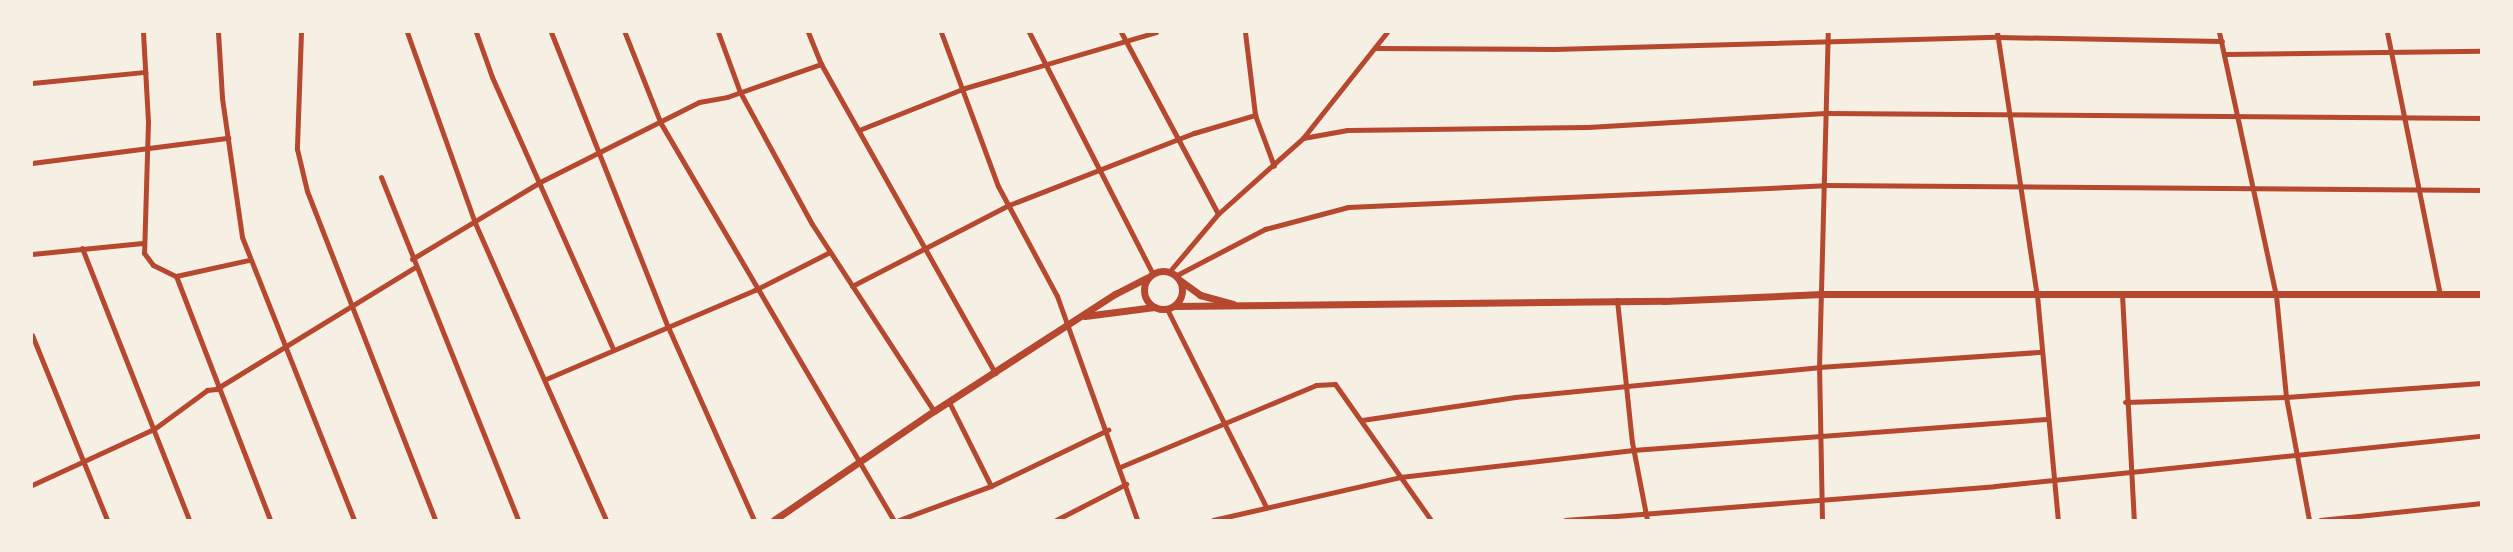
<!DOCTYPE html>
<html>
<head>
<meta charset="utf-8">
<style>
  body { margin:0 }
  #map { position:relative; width:2513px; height:552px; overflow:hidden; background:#f6efe4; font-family:"DejaVu Sans",sans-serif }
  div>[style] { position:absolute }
  .pedestrian>* { height:4.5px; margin:-2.25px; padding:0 2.25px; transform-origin:2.25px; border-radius:2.25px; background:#b5482f }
  .minor>* { height:5px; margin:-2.5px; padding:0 2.5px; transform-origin:2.5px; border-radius:2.5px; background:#b5482f }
  .tertiary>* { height:7px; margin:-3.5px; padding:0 3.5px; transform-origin:3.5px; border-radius:3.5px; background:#b5482f }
  .tertiary>.ring { margin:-3.5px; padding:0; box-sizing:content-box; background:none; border:7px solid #b5482f; border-radius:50% }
  span { translate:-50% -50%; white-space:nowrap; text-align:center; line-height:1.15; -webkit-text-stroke:5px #f6efe4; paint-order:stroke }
  .frame { position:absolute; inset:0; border:33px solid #f6efe4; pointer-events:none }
</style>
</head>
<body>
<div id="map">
  <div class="pedestrian">
    <i style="left:625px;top:32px;width:98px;rotate:68.4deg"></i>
    <i style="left:661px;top:123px;width:460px;rotate:59.6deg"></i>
    <i style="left:899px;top:520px;width:98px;rotate:-20.3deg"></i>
    <i style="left:991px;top:486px;width:130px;rotate:-25.6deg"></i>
  </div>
  <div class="minor">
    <i style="left:143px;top:32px;width:89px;rotate:86.8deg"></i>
    <i style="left:148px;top:121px;width:132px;rotate:91.7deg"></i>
    <i style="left:144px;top:253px;width:15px;rotate:53deg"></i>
    <i style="left:153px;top:265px;width:25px;rotate:26deg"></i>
    <i style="left:176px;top:276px;width:261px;rotate:68.9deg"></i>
    <i style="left:218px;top:32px;width:66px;rotate:86.5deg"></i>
    <i style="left:222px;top:98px;width:140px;rotate:81.8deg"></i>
    <i style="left:242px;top:237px;width:304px;rotate:68.4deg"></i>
    <i style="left:301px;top:32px;width:117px;rotate:92deg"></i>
    <i style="left:297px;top:149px;width:43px;rotate:76.6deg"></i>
    <i style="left:307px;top:191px;width:353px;rotate:68.7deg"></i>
    <i style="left:407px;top:32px;width:203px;rotate:70.4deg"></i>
    <i style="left:475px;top:223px;width:325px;rotate:66.2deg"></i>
    <i style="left:476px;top:32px;width:48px;rotate:70.4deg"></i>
    <i style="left:492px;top:77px;width:298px;rotate:66deg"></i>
    <i style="left:551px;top:32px;width:317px;rotate:68.4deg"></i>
    <i style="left:668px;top:327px;width:211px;rotate:66deg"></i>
    <i style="left:718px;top:32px;width:64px;rotate:69.9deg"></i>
    <i style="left:740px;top:92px;width:150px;rotate:61.4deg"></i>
    <i style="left:812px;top:224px;width:223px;rotate:56.9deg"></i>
    <i style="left:808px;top:32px;width:35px;rotate:68deg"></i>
    <i style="left:821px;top:64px;width:355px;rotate:60.6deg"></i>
    <i style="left:941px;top:32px;width:164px;rotate:69.7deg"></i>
    <i style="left:998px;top:186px;width:125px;rotate:61.8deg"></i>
    <i style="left:1057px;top:296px;width:238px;rotate:70.3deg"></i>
    <i style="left:1029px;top:32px;width:272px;rotate:62.9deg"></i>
    <i style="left:1121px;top:32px;width:206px;rotate:61.9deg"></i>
    <i style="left:1245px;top:32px;width:84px;rotate:83.1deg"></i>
    <i style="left:1255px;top:115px;width:54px;rotate:69.6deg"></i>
    <i style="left:1997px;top:32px;width:266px;rotate:81.4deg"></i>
    <i style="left:2037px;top:295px;width:226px;rotate:84.7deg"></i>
    <i style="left:2219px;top:32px;width:269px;rotate:77.8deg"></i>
    <i style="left:2276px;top:295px;width:102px;rotate:84.4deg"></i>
    <i style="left:2286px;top:397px;width:125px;rotate:79.4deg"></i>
    <i style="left:2387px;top:32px;width:267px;rotate:78.6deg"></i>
    <i style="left:1375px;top:48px;width:179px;rotate:0.3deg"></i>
    <i style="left:1554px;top:49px;width:443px;rotate:-1.6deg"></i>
    <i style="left:1997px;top:37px;width:225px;rotate:1deg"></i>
    <i style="left:2225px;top:54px;width:257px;rotate:-0.7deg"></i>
    <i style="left:32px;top:83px;width:114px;rotate:-5.6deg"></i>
    <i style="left:859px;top:130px;width:114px;rotate:-21.6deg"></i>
    <i style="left:965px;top:88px;width:199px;rotate:-16.3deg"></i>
    <i style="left:1303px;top:138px;width:45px;rotate:-10.3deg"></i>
    <i style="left:1347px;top:130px;width:241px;rotate:-0.7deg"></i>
    <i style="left:1588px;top:127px;width:238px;rotate:-3.4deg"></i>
    <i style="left:1826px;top:113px;width:656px;rotate:0.44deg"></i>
    <i style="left:32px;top:163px;width:198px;rotate:-7.3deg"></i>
    <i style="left:381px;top:177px;width:369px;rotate:68.2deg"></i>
    <i style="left:82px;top:248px;width:292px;rotate:68.5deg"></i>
    <i style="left:32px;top:254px;width:111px;rotate:-5.7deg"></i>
    <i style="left:412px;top:259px;width:149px;rotate:-31deg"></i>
    <i style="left:540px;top:182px;width:178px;rotate:-26.7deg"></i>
    <i style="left:699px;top:102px;width:28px;rotate:-10deg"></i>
    <i style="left:727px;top:97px;width:100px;rotate:-19.3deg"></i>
    <i style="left:1169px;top:272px;width:76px;rotate:-49.8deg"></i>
    <i style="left:1218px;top:214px;width:114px;rotate:-41.8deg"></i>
    <i style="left:1303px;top:138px;width:135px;rotate:-51.6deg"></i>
    <i style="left:176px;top:276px;width:75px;rotate:-12.4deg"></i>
    <i style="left:1175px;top:276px;width:102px;rotate:-27.6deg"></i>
    <i style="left:1265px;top:229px;width:86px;rotate:-14.8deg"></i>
    <i style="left:1348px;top:207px;width:477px;rotate:-2.6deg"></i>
    <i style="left:1824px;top:185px;width:658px;rotate:0.44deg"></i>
    <i style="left:852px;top:286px;width:177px;rotate:-27.3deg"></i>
    <i style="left:1009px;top:205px;width:199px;rotate:-21.3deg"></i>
    <i style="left:1194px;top:133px;width:64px;rotate:-16.4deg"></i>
    <i style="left:2122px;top:294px;width:226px;rotate:87deg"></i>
    <i style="left:1617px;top:300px;width:143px;rotate:84deg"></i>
    <i style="left:1632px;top:442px;width:79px;rotate:79.1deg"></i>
    <i style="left:1167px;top:309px;width:219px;rotate:63.4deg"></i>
    <i style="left:32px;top:335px;width:200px;rotate:67.9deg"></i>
    <i style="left:546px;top:379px;width:227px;rotate:-23.1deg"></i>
    <i style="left:755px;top:290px;width:84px;rotate:-26.9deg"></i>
    <i style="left:949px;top:402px;width:94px;rotate:63.4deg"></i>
    <i style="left:2125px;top:402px;width:161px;rotate:-1.8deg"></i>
    <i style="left:2286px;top:397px;width:196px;rotate:-4.1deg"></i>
    <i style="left:1362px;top:420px;width:155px;rotate:-8.5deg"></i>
    <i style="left:1515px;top:397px;width:305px;rotate:-5.6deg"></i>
    <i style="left:1819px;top:367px;width:223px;rotate:-3.9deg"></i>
    <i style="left:1120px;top:467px;width:212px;rotate:-22.7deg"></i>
    <i style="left:1316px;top:385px;width:19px;rotate:-3deg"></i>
    <i style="left:1335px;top:384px;width:166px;rotate:54.8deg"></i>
    <i style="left:32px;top:485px;width:134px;rotate:-24.7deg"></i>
    <i style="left:154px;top:429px;width:66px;rotate:-36.3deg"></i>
    <i style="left:207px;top:390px;width:9px;rotate:-6deg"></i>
    <i style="left:216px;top:389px;width:233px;rotate:-31.5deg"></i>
    <i style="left:1056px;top:520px;width:79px;rotate:-27.2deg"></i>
    <i style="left:1213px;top:520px;width:192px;rotate:-12.9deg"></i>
    <i style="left:1400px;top:477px;width:235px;rotate:-6.6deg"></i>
    <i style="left:1633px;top:450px;width:415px;rotate:-4.3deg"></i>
    <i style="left:1565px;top:520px;width:431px;rotate:-4.5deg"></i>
    <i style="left:1995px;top:486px;width:490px;rotate:-5.9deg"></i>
    <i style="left:1822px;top:520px;width:153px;rotate:-91.1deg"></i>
    <i style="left:1819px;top:367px;width:335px;rotate:-88.5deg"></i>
    <i style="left:2320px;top:520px;width:163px;rotate:-6deg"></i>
  </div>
  <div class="tertiary">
    <i class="ring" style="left:1144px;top:271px;width:31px;height:31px"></i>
    <i style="left:1181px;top:281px;width:24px;rotate:36deg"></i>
    <i style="left:1200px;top:295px;width:34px;rotate:15deg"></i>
    <i style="left:1174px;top:306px;width:490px;rotate:-0.6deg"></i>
    <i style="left:1664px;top:301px;width:158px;rotate:-2.5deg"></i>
    <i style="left:1822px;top:294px;width:660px"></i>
    <i style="left:1085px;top:316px;width:70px;rotate:-7.4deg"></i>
    <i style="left:774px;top:520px;width:194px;rotate:-34.3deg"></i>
    <i style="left:934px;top:411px;width:216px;rotate:-32.9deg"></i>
    <i style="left:1115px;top:294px;width:36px;rotate:-27deg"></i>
  </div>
  <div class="frame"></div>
</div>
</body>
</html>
